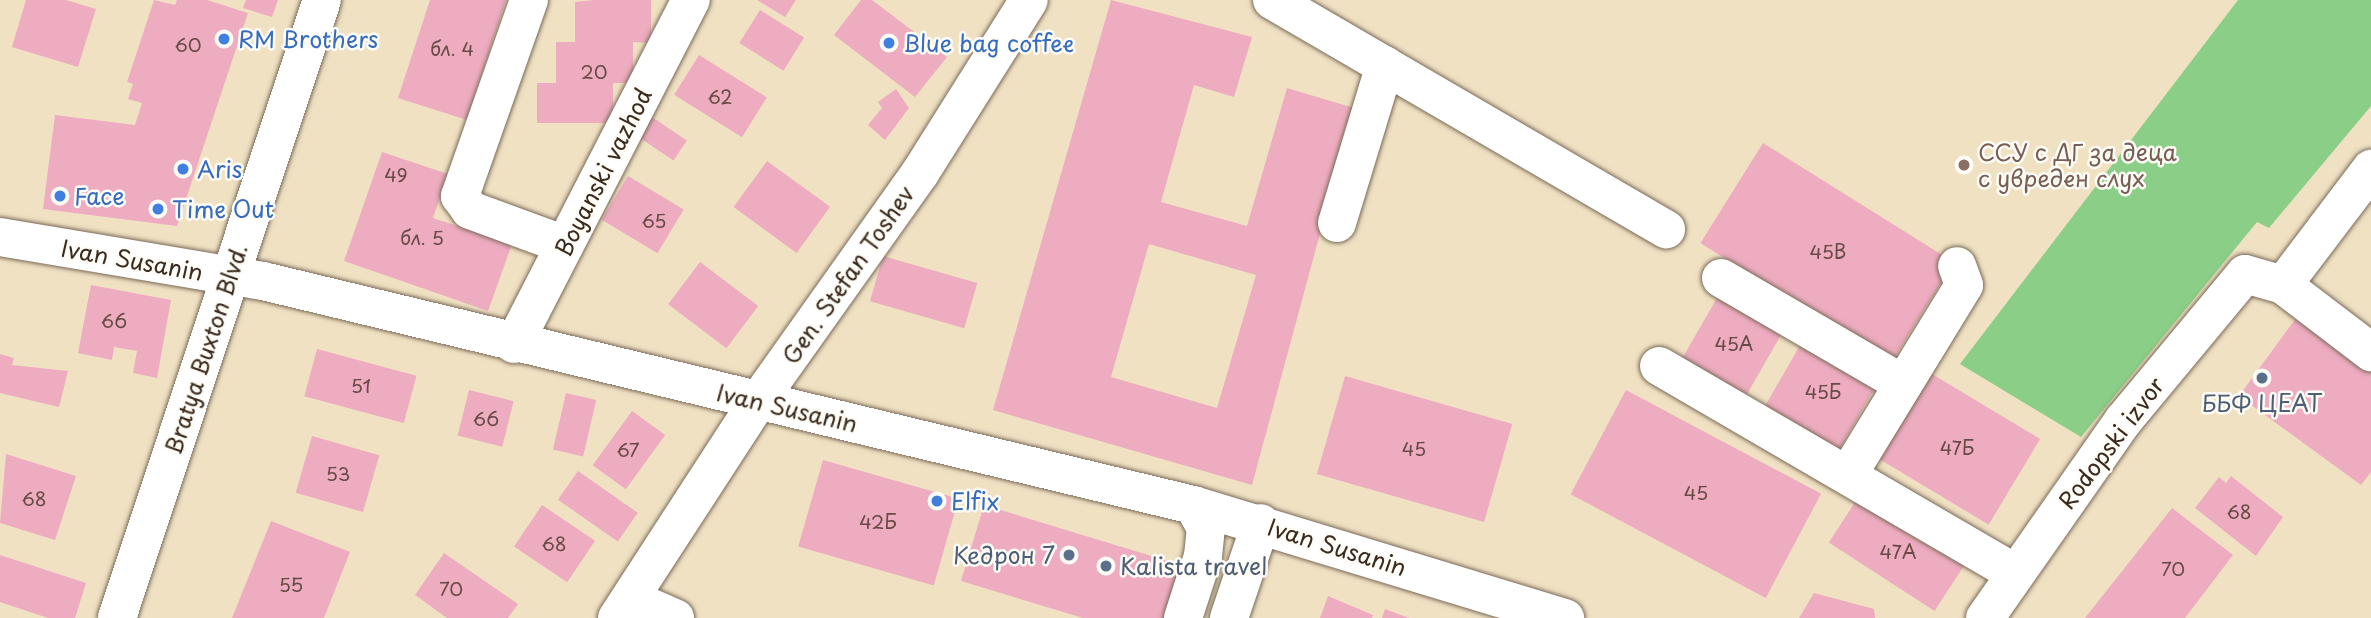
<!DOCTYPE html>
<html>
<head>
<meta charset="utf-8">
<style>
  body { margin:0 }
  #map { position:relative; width:2371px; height:618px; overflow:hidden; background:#f0e1c3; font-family:"Playpen Sans",sans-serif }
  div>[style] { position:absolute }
  .green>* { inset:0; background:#8bce87 }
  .building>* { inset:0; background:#eeacc0; transform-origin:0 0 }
  .roads { filter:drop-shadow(0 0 2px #7a6a58) drop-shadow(0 0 2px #7a6a58) }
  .minor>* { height:38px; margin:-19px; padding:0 19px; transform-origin:19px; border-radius:19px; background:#fff }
  .dots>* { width:19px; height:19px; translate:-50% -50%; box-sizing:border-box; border:4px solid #fdfcf7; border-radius:50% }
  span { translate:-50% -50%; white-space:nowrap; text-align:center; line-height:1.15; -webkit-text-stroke:5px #fdfcf7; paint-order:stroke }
  .number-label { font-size:19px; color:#684a46 }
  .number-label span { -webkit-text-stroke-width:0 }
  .shop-label { font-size:23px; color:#366cbe }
  .left { translate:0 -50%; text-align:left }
  .education-label { font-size:23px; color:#785e54 }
  .street-label { font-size:23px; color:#3b2a1e }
  .service-label { font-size:23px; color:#4e5e75 }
  .right { translate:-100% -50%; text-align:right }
</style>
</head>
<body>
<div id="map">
  <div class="green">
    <i style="clip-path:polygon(2238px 0,2371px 0,2371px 106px,2269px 228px,2257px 222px,2081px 437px,1960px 364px)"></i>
  </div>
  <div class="building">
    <i style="clip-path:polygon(26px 0,66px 0,96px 9px,78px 67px,12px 47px)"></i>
    <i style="clip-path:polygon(154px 0,175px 5px,177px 0,207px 0,248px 13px,177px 226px,43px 209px,55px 115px,135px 125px,142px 103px,128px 99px,133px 84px,127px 82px)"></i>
    <i style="clip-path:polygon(246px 0,278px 0,272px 17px,243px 8px)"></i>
    <i style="clip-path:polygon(430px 0,506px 0,467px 120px,398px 98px)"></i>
    <i style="clip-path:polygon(594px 0,651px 0,651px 43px,633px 42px,633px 83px,613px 83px,613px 123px,537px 123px,537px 83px,556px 83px,556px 42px,575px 42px,575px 2px)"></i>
    <i style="clip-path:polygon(757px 0,796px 0,785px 17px)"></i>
    <i style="clip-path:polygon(861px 0,872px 0,947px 57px,915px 97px,834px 35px)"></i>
    <i style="clip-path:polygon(evenodd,1111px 0,1252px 37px,1234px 97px,1194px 85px,1161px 202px,1247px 226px,1287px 88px,1354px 108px,1252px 485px,993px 410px,1111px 0,1149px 244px,1256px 275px,1217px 408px,1111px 377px,1149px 244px)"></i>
    <i style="left:760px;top:10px;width:52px;height:39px;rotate:32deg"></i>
    <i style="left:699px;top:55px;width:80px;height:47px;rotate:32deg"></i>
    <i style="clip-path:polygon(896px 89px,909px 108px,885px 140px,868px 125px,882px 108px,878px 102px)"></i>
    <i style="left:652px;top:117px;width:42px;height:24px;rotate:34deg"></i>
    <i style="left:1763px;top:143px;width:225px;height:118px;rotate:32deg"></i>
    <i style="clip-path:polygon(382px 152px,448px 174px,433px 218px,512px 244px,488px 311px,344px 261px)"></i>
    <i style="left:767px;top:161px;width:78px;height:57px;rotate:36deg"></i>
    <i style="left:628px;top:176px;width:65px;height:51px;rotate:31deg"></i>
    <i style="left:883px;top:256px;width:98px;height:47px;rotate:16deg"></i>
    <i style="left:700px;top:262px;width:73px;height:53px;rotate:37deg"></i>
    <i style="clip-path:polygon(91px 285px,171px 300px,157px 378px,133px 373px,137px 351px,114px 347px,112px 360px,78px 353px)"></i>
    <i style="left:1721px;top:291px;width:74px;height:79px;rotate:30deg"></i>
    <i style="clip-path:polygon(2299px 314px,2371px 366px,2371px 472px,2361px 485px,2239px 396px)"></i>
    <i style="left:1806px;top:335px;width:86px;height:82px;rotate:30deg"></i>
    <i style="left:317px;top:349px;width:103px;height:49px;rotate:15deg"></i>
    <i style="clip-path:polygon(0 354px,14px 358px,12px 365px,68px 371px,59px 407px,0 393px)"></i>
    <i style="left:1927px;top:371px;width:132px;height:100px;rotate:31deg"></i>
    <i style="left:1345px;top:376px;width:174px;height:102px;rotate:16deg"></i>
    <i style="left:469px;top:390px;width:46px;height:47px;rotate:14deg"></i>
    <i style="left:1626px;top:390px;width:221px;height:118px;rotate:28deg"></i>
    <i style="left:566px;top:393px;width:31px;height:58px;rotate:13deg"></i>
    <i style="left:632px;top:411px;width:41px;height:67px;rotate:36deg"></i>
    <i style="left:312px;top:436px;width:70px;height:59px;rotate:16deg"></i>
    <i style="clip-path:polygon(6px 454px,76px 476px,55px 540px,0 523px)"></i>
    <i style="left:823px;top:460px;width:141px;height:90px;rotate:16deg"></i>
    <i style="left:578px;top:471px;width:73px;height:35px;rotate:35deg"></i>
    <i style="clip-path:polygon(2231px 476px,2283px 517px,2256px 556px,2195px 508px,2219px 477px,2226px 483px)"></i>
    <i style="left:1861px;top:493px;width:126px;height:59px;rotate:33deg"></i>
    <i style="left:542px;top:505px;width:64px;height:50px;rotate:34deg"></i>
    <i style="clip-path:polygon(984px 505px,1181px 565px,1165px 618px,1083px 618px,961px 581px)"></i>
    <i style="clip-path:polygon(2172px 508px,2233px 555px,2185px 618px,2085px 618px)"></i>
    <i style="clip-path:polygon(271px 521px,350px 552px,324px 618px,232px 618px)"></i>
    <i style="clip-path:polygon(444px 553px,518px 604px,508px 618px,447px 618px,415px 595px)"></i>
    <i style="clip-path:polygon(0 555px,86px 583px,75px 618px,48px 618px,0 602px)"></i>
    <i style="clip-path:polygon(1814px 593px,1874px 609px,1875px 618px,1799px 618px)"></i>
    <i style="clip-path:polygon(1328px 596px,1373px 615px,1372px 618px,1320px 618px)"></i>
    <i style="clip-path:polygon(1385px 609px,1409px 618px,1382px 618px)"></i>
  </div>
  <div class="roads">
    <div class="minor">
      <i style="left:529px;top:0;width:208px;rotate:109.4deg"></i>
      <i style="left:460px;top:196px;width:17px;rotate:54deg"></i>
      <i style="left:470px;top:210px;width:101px;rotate:20.2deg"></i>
      <i style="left:1272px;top:0;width:456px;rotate:30.2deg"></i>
      <i style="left:1337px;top:223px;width:165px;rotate:-73.1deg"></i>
      <i style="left:0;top:237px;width:267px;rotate:9.5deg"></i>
      <i style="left:263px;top:281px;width:957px;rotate:13.54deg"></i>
      <i style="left:1193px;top:505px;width:389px;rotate:16.9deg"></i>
      <i style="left:1721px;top:278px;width:211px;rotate:30.2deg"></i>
      <i style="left:2283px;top:285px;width:146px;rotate:-52.8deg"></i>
      <i style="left:514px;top:344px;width:387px;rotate:-62.8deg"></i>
      <i style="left:1659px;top:366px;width:412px;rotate:30.2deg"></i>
      <i style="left:1849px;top:473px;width:220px;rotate:-58.5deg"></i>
      <i style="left:1964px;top:285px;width:20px;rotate:-110deg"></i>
      <i style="left:631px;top:599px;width:48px;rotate:23.4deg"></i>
      <i style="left:117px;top:618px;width:651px;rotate:-71.65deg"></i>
      <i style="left:617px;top:618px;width:259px;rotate:-57deg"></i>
      <i style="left:758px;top:401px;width:280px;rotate:-54.6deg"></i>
      <i style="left:920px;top:173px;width:204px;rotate:-57.8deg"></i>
      <i style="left:1183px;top:618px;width:65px;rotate:-72.1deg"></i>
      <i style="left:1203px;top:556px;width:28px;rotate:-84deg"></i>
      <i style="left:1206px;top:528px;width:26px;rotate:-119deg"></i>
      <i style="left:1229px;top:618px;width:100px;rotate:-71.4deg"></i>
      <i style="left:1985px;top:618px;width:241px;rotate:-55deg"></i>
      <i style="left:2123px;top:421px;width:191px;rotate:-50.3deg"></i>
      <i style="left:2245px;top:274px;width:40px;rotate:16deg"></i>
      <i style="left:2283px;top:285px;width:111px;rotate:37.3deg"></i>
    </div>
  </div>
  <div class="dots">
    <i style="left:224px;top:39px;background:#3f7fe0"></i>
    <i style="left:889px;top:43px;background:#3f7fe0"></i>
    <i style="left:1964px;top:165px;background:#8d6e63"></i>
    <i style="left:183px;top:169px;background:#3f7fe0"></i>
    <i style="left:60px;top:196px;background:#3f7fe0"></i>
    <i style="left:158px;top:209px;background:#3f7fe0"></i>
    <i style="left:2262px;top:378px;background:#5c6f8a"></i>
    <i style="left:937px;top:501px;background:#3f7fe0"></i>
    <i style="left:1069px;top:555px;background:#5c6f8a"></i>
    <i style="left:1106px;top:566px;background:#5c6f8a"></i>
  </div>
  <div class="number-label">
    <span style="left:188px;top:45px">60</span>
    <span style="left:452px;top:49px">бл. 4</span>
    <span style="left:594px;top:72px">20</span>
    <span style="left:720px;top:97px">62</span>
    <span style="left:396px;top:175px">49</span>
    <span style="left:654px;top:221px">65</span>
    <span style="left:422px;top:238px">бл. 5</span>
    <span style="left:1828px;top:252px">45В</span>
    <span style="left:114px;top:321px">66</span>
    <span style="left:1734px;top:344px">45А</span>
    <span style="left:361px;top:386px">51</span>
    <span style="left:1823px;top:392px">45Б</span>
    <span style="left:486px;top:419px">66</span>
    <span style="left:1957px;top:448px">47Б</span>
    <span style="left:1414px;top:449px">45</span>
    <span style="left:628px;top:450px">67</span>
    <span style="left:338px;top:474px">53</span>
    <span style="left:1696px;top:493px">45</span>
    <span style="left:34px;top:499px">68</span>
    <span style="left:2239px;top:512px">68</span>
    <span style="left:878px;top:522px">42Б</span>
    <span style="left:554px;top:544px">68</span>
    <span style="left:1898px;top:552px">47А</span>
    <span style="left:2173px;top:569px">70</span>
    <span style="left:291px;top:585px">55</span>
    <span style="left:451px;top:589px">70</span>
  </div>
  <div class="shop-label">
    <span class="left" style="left:238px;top:39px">RM Brothers</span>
    <span class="left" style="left:903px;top:43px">Blue bag coffee</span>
    <span class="left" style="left:197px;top:169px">Aris</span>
    <span class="left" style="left:74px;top:196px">Face</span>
    <span class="left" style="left:172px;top:209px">Time Out</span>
    <span class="left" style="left:951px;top:501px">Elfix</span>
  </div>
  <div class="education-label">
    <span class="left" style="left:1978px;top:165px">ССУ с ДГ за деца<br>с увреден слух</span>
  </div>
  <div class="street-label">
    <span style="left:603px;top:172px;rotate:-63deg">Boyanski vazhod</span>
    <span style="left:132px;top:260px;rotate:10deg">Ivan Susanin</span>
    <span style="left:848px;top:275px;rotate:-55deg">Gen. Stefan Toshev</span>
    <span style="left:206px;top:349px;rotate:-72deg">Bratya Buxton Blvd.</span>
    <span style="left:787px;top:408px;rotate:13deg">Ivan Susanin</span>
    <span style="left:2111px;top:443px;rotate:-53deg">Rodopski izvor</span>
    <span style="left:1337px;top:547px;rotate:17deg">Ivan Susanin</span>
  </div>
  <div class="service-label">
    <span style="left:2262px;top:403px">ББФ ЦЕАТ</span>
    <span class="right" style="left:1055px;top:555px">Кедрон 7</span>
    <span class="left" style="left:1120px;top:566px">Kalista travel</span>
  </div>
</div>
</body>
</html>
